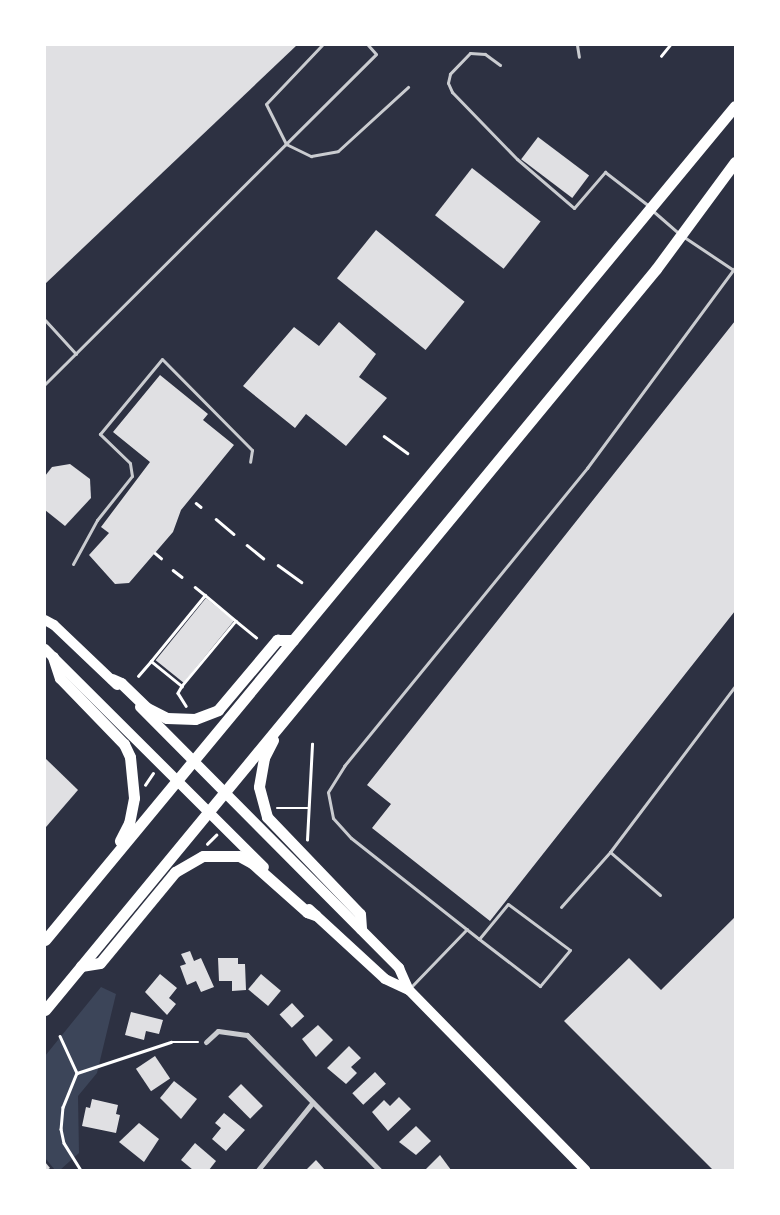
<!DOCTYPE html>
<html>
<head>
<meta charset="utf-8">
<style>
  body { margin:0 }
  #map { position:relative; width:780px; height:1215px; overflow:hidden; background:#2d3142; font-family:"DM Sans",sans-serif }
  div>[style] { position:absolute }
  .green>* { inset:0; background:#3c4559 }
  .building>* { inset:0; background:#e0e0e3; transform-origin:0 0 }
  .path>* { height:2.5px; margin:-1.25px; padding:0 1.25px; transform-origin:1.25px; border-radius:1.25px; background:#fff }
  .service>* { height:3px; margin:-1.5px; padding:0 1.5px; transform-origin:1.5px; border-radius:1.5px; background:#caccd0 }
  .minor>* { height:5px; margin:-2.5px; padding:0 2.5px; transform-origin:2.5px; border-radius:2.5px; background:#caccd0 }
  .secondary>* { height:10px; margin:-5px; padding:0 5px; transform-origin:5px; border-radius:5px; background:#fff }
  .primary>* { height:11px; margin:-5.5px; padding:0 5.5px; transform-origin:5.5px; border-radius:5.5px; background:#fff }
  span { translate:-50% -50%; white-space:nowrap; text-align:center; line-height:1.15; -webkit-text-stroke:4.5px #fff; paint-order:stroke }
  .frame { position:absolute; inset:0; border:46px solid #fff; pointer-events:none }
</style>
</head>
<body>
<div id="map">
  <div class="green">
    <i style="clip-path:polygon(101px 987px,116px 994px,97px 1073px,78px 1096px,79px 1153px,60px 1170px,55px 1170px,45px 1158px,45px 1056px)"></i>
  </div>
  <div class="building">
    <i style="clip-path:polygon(45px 45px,297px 45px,45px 284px)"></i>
    <i style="left:538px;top:137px;width:64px;height:28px;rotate:37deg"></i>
    <i style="left:472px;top:168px;width:87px;height:60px;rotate:38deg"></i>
    <i style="left:376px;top:230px;width:114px;height:62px;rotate:39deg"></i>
    <i style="clip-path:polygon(735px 321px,735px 611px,490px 921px,372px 828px,391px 804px,367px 785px)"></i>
    <i style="clip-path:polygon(339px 322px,376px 354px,359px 377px,387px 398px,346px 446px,306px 414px,295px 428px,243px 386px,294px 327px,319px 346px)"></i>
    <i style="clip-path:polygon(160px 375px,208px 414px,203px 420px,234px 445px,181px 510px,173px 532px,129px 583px,115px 584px,89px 555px,109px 533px,101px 527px,150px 462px,113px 432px)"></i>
    <i style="clip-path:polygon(70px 464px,90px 479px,91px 498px,65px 526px,45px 510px,45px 476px,52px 467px)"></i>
    <i style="left:206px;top:598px;width:36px;height:80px;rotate:39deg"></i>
    <i style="clip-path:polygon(45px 758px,78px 790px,46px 827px,45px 826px)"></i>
    <i style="clip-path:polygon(735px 917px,735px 1170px,713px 1170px,564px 1021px,629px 958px,661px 990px)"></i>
    <i style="clip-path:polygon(190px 951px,194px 961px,201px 958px,214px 987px,201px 992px,196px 981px,187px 985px,180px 966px,186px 964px,181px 954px)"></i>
    <i style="clip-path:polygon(218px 958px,238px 958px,238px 964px,245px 964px,246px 990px,232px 991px,232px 981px,219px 981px)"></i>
    <i style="clip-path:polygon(160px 974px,177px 988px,169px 998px,176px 1004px,167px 1015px,145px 992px)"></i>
    <i style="left:261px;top:974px;width:26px;height:20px;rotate:40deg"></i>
    <i style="left:292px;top:1003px;width:18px;height:17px;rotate:47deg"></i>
    <i style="clip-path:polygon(131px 1012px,163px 1020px,159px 1034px,146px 1031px,144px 1040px,125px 1035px)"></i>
    <i style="clip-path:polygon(318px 1025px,333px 1040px,316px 1057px,302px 1039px)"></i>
    <i style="clip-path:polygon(349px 1046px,361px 1058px,351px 1067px,357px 1073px,346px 1084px,327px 1068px)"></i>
    <i style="left:155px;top:1056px;width:27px;height:23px;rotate:56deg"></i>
    <i style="left:375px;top:1072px;width:16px;height:31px;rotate:47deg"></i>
    <i style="clip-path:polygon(174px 1081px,197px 1099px,181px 1119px,160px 1098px)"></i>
    <i style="left:241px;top:1084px;width:31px;height:18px;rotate:45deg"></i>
    <i style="clip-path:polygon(399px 1097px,411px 1109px,388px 1131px,372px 1112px,384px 1100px,390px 1106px)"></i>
    <i style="clip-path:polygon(92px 1099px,118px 1105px,116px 1114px,120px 1115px,116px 1133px,82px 1126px,86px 1107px,90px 1108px)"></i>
    <i style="clip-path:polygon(224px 1113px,245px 1130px,226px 1151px,212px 1139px,221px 1128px,215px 1123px)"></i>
    <i style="clip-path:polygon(139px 1123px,159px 1139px,144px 1162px,119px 1142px)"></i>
    <i style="clip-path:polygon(416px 1126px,431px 1141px,416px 1155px,399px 1142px)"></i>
    <i style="clip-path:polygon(195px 1143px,216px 1161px,209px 1170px,193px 1170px,181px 1160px)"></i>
    <i style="clip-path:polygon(440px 1155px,451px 1170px,425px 1170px)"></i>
    <i style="clip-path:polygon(316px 1160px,325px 1170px,306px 1170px)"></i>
    <i style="clip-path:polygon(45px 1162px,50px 1168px,47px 1170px,45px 1170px)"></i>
  </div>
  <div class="path">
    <i style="left:661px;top:56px;width:14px;rotate:-51deg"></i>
    <i style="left:384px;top:436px;width:29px;rotate:36deg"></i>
    <i style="left:196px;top:503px;width:6px;rotate:39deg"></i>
    <i style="left:216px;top:519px;width:23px;rotate:40deg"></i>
    <i style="left:247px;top:545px;width:21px;rotate:39deg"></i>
    <i style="left:155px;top:553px;width:8px;rotate:40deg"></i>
    <i style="left:278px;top:565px;width:29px;rotate:36deg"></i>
    <i style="left:173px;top:570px;width:11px;rotate:38deg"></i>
    <i style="left:195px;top:587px;width:13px;rotate:39deg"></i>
    <i style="left:236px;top:621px;width:26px;rotate:39deg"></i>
    <i style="left:151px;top:661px;width:85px;rotate:-50.7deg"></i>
    <i style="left:205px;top:595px;width:40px;rotate:40deg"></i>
    <i style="left:236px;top:621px;width:85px;rotate:129.7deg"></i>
    <i style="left:138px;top:676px;width:20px;rotate:-49deg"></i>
    <i style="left:151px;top:661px;width:40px;rotate:39deg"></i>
    <i style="left:182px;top:686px;width:8px;rotate:120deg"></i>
    <i style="left:178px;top:693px;width:15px;rotate:58deg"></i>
    <i style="left:145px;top:785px;width:14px;rotate:-56deg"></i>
    <i style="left:277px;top:808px;width:31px"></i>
    <i style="left:307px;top:840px;width:96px;rotate:-87deg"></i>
    <i style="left:207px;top:844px;width:13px;rotate:-45deg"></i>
    <i style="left:60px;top:1036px;width:41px;rotate:65.3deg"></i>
    <i style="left:77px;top:1073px;width:99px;rotate:-18.3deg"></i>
    <i style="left:171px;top:1042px;width:27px"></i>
    <i style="left:77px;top:1073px;width:37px;rotate:112deg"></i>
    <i style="left:63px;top:1107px;width:22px;rotate:95deg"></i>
    <i style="left:61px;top:1129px;width:14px;rotate:78deg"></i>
    <i style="left:64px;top:1143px;width:32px;rotate:58deg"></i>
  </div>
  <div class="service">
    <i style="left:322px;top:45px;width:81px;rotate:133.5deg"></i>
    <i style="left:266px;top:104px;width:45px;rotate:63.4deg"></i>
    <i style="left:286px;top:144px;width:28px;rotate:26deg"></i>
    <i style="left:311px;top:156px;width:27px;rotate:-10deg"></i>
    <i style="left:338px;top:151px;width:95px;rotate:-42.4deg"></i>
    <i style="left:577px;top:45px;width:12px;rotate:81deg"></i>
    <i style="left:500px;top:65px;width:19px;rotate:-144deg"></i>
    <i style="left:485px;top:54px;width:15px;rotate:-176deg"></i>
    <i style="left:470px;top:53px;width:29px;rotate:134deg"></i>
    <i style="left:450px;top:74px;width:9px;rotate:103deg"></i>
    <i style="left:448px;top:83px;width:10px;rotate:66deg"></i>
    <i style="left:452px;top:92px;width:93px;rotate:45.9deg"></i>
    <i style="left:517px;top:159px;width:75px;rotate:40.7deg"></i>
    <i style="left:574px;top:208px;width:48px;rotate:-49.3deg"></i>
    <i style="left:605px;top:172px;width:56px;rotate:37.7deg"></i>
    <i style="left:653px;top:211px;width:33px;rotate:41deg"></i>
    <i style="left:684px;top:237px;width:58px;rotate:33.7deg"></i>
    <i style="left:45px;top:320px;width:46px;rotate:47.6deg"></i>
    <i style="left:45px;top:384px;width:467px;rotate:-44.9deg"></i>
    <i style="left:376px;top:54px;width:12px;rotate:-132deg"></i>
    <i style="left:73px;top:564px;width:50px;rotate:-61.4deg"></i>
    <i style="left:97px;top:520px;width:56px;rotate:-51.5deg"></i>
    <i style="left:132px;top:476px;width:13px;rotate:-99deg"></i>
    <i style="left:130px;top:463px;width:42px;rotate:-136deg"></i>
    <i style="left:100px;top:434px;width:97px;rotate:-50.4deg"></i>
    <i style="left:162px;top:359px;width:128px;rotate:45.3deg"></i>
    <i style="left:252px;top:450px;width:12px;rotate:99deg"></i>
    <i style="left:660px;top:895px;width:66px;rotate:-139.3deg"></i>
    <i style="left:610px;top:852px;width:208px;rotate:-53deg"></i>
    <i style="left:561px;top:907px;width:74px;rotate:-48.3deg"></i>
    <i style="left:479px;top:939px;width:45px;rotate:-50.4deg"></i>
    <i style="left:508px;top:904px;width:77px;rotate:36.6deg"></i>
    <i style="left:570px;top:950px;width:47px;rotate:129.8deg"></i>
    <i style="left:540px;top:986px;width:77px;rotate:-142.4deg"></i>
    <i style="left:479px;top:939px;width:163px;rotate:-141.7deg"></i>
    <i style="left:351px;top:838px;width:27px;rotate:-132deg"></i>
    <i style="left:333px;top:818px;width:26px;rotate:-101deg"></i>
    <i style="left:328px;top:792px;width:31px;rotate:-58deg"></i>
    <i style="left:344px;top:766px;width:385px;rotate:-50.8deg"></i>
    <i style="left:587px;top:468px;width:250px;rotate:-53.6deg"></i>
    <i style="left:410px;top:988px;width:82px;rotate:-46deg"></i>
  </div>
  <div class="minor">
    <i style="left:206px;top:1042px;width:16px;rotate:-43deg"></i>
    <i style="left:218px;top:1031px;width:29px;rotate:8deg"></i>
    <i style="left:247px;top:1035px;width:189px;rotate:45.6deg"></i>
    <i style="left:258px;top:1170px;width:87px;rotate:-51deg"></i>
  </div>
  <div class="secondary">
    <i style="left:45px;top:620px;width:10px;rotate:29deg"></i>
    <i style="left:54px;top:625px;width:87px;rotate:43.6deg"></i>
    <i style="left:45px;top:649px;width:309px;rotate:44.9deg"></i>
    <i style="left:140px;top:707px;width:368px;rotate:45.2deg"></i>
    <i style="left:399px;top:968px;width:24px;rotate:66deg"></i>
    <i style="left:309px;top:909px;width:103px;rotate:42.6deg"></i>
    <i style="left:385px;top:979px;width:26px;rotate:25deg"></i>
    <i style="left:409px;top:990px;width:252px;rotate:45.6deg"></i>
  </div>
  <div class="primary">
    <i style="left:53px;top:657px;width:22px;rotate:72deg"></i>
    <i style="left:60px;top:678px;width:92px;rotate:45.9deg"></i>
    <i style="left:124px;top:744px;width:14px;rotate:65deg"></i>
    <i style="left:130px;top:757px;width:41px;rotate:84.4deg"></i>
    <i style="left:134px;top:798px;width:25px;rotate:101deg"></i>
    <i style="left:129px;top:823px;width:20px;rotate:117deg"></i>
    <i style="left:112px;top:679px;width:10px;rotate:24deg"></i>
    <i style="left:121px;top:683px;width:36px;rotate:44deg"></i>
    <i style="left:147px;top:708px;width:22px;rotate:27deg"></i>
    <i style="left:167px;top:718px;width:28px;rotate:2deg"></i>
    <i style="left:195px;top:719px;width:25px;rotate:-21deg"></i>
    <i style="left:218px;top:710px;width:92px;rotate:-49.9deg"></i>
    <i style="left:277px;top:640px;width:16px"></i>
    <i style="left:273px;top:740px;width:20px;rotate:117deg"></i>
    <i style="left:264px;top:758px;width:29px;rotate:100deg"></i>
    <i style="left:259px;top:787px;width:31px;rotate:75deg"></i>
    <i style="left:267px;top:817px;width:134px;rotate:46.2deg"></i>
    <i style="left:360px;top:914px;width:15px;rotate:86deg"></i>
    <i style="left:45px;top:940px;width:1082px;rotate:-50.4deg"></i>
    <i style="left:81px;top:966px;width:19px;rotate:-9deg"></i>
    <i style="left:100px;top:963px;width:118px;rotate:-50.5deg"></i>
    <i style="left:175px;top:872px;width:32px;rotate:-30deg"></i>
    <i style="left:203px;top:856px;width:36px"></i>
    <i style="left:239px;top:856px;width:15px;rotate:28deg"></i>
    <i style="left:252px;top:863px;width:74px;rotate:41.7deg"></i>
    <i style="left:307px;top:912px;width:9px;rotate:21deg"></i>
    <i style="left:45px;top:1010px;width:960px;rotate:-50.49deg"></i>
    <i style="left:656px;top:269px;width:133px;rotate:-53.6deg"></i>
  </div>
  <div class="frame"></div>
</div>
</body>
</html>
